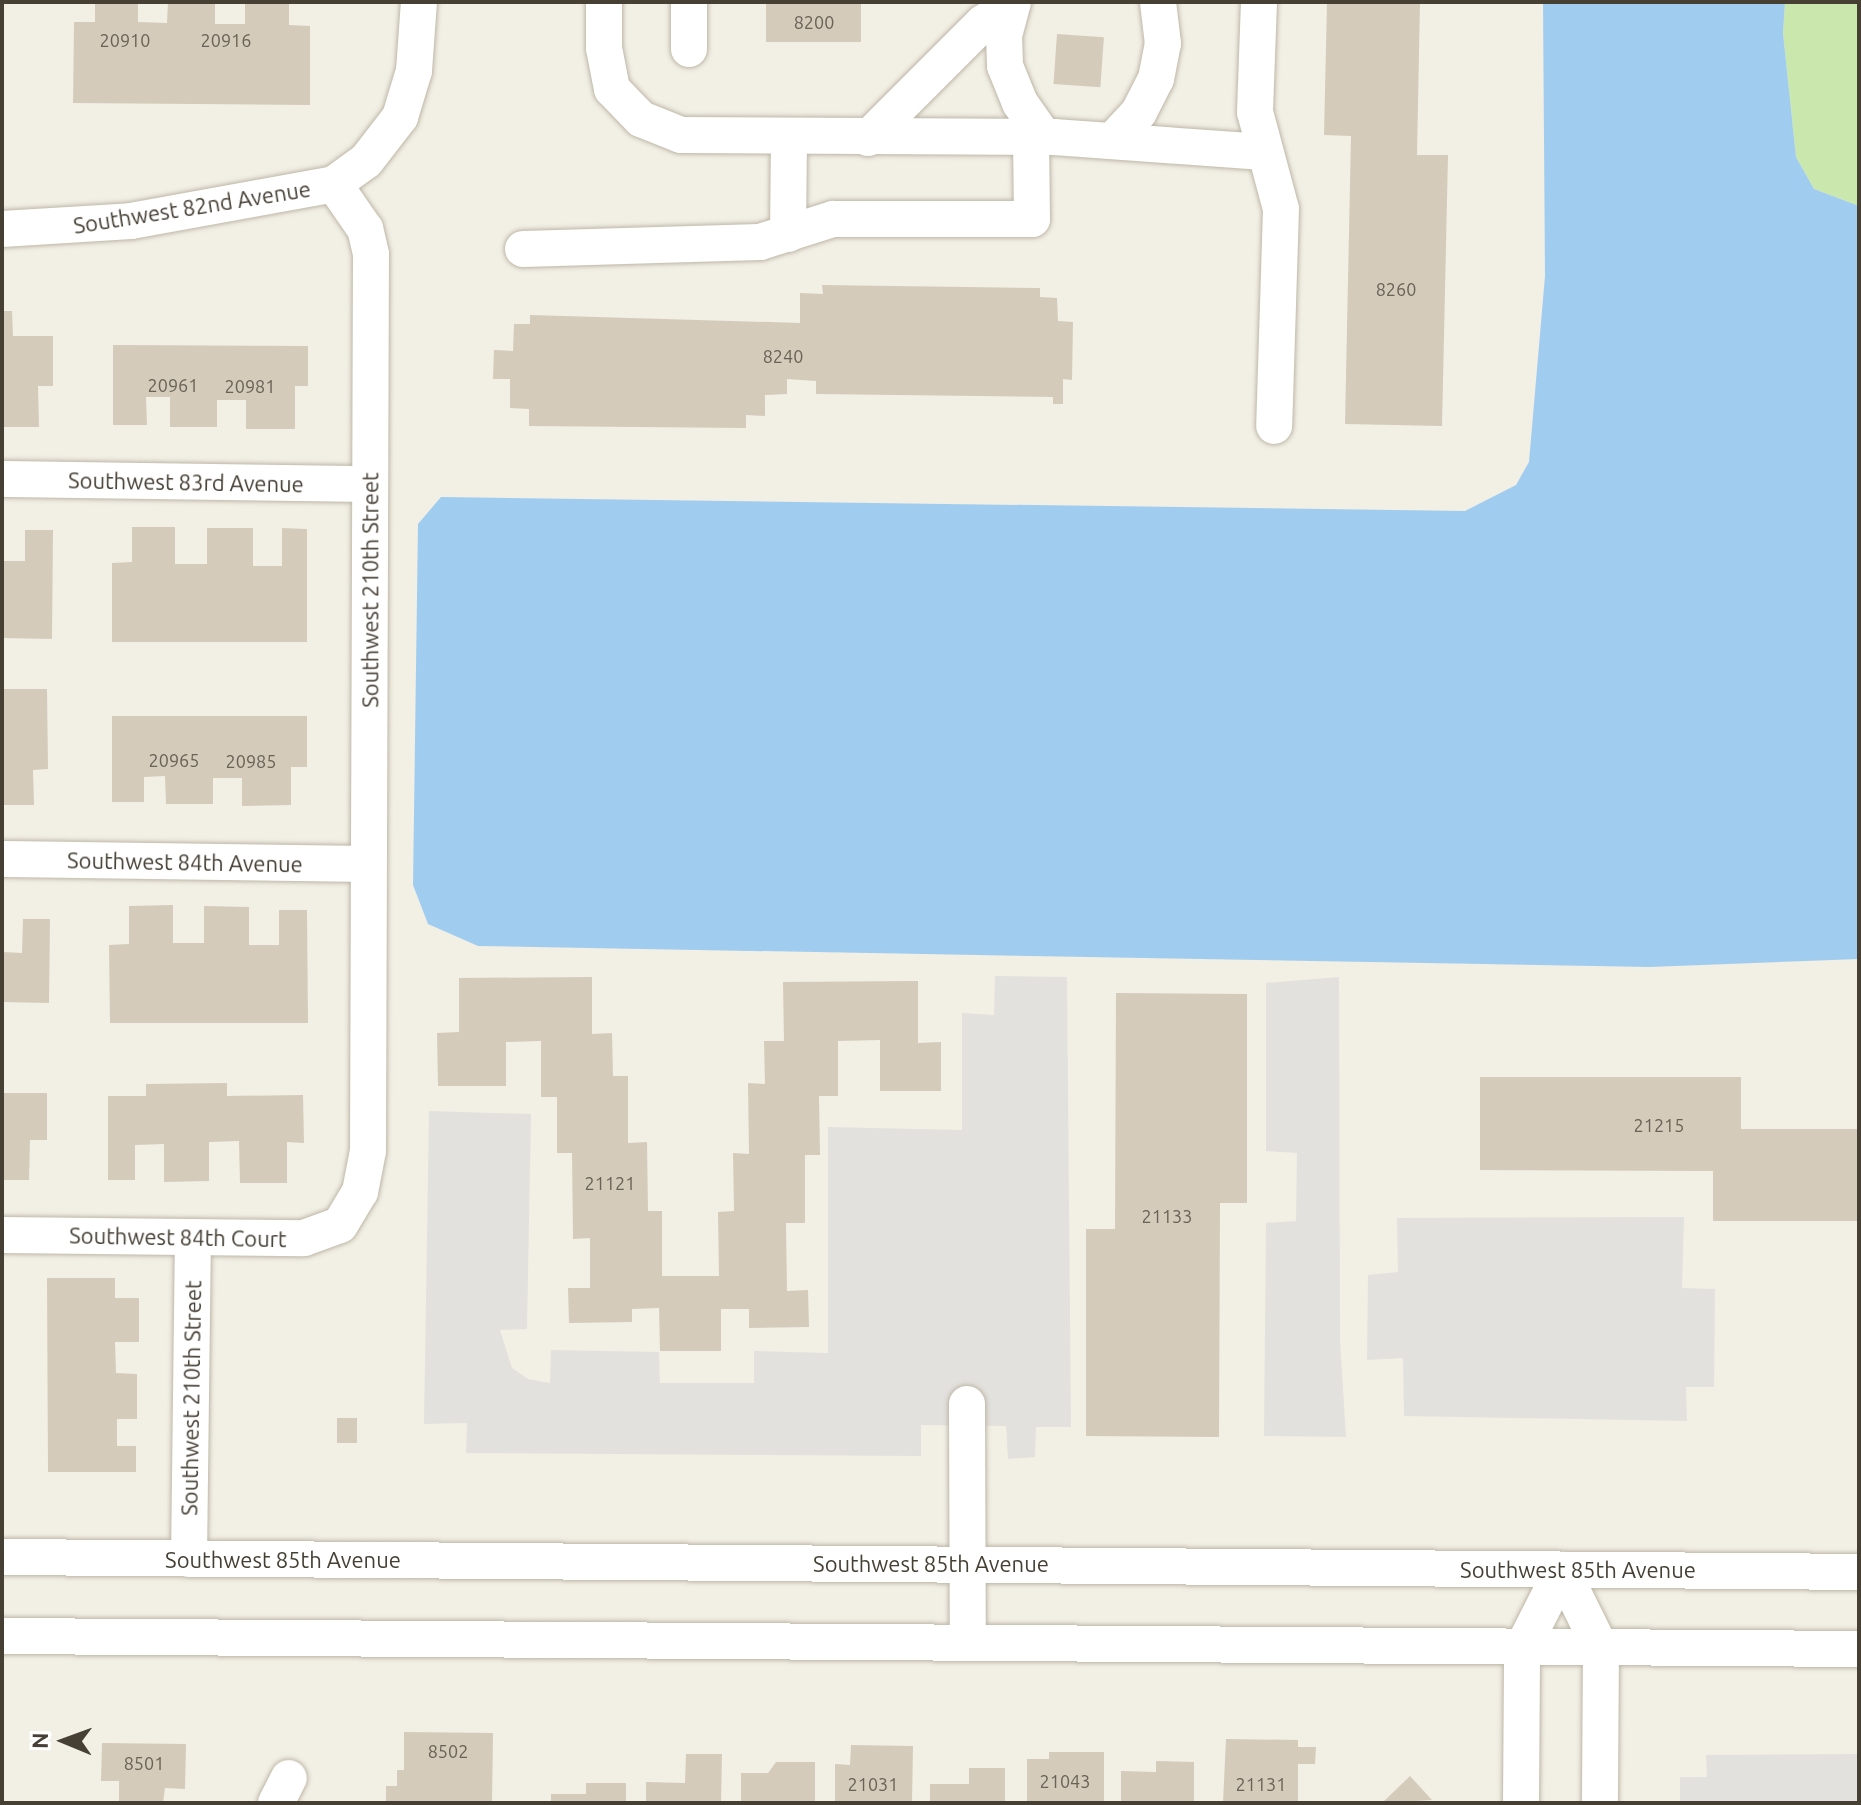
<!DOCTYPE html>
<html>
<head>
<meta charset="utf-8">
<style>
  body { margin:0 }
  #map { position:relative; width:1861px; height:1805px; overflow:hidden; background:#f2efe5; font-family:Ubuntu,sans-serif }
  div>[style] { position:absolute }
  .green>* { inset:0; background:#cae7ad }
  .parking>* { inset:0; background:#e3e1dd }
  .water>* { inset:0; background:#a0ccf0 }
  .building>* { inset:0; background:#d4cbba; transform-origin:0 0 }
  .roads { filter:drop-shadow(0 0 2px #beb7a7) drop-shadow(0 0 2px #beb7a7) }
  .minor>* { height:36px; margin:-18px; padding:0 18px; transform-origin:18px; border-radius:18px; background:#fff }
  span { translate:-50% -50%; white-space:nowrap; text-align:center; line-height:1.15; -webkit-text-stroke:7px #fff; paint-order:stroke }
  .number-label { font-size:18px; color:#696256 }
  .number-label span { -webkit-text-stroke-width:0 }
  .street-label { font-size:22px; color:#453f34 }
  .frame { position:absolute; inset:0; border:4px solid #453f34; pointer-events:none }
  .north { position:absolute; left:24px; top:1701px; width:80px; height:80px; -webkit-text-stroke:6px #fff; paint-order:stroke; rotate:271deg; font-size:22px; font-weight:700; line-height:32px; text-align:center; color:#453f34 }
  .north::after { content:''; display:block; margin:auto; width:28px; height:36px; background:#453f34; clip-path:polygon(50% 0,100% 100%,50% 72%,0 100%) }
</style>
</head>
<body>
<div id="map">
  <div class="green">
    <i style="clip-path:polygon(1785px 2px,1859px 2px,1859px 206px,1814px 189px,1796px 157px,1783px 33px)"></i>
  </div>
  <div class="parking">
    <i style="clip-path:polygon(995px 976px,1067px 977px,1071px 1427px,1036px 1427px,1035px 1457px,1008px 1459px,1006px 1426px,921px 1425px,921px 1456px,466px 1453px,467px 1423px,424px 1424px,429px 1111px,531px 1114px,527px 1329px,500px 1330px,512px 1368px,528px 1379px,550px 1383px,551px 1350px,659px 1352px,660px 1383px,754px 1383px,754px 1351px,828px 1353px,828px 1127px,962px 1130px,962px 1013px,994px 1015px)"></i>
    <i style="clip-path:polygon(1339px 977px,1340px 1340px,1346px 1437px,1264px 1436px,1266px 1223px,1296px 1221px,1297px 1153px,1266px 1151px,1266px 983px)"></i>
    <i style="clip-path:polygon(1684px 1217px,1682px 1288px,1715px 1289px,1714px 1387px,1686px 1387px,1687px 1421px,1404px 1416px,1403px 1358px,1367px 1360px,1368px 1275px,1398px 1272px,1397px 1218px)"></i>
    <i style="clip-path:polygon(1859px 1754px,1859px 1803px,1680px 1803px,1680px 1777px,1707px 1777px,1706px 1755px)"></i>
  </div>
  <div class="water">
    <i style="clip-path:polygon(1543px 2px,1785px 2px,1783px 33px,1796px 157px,1814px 189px,1859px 206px,1859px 959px,1649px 967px,478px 946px,428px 924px,413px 885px,418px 524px,441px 497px,1465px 511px,1516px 485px,1529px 462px,1545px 276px)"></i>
  </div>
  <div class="building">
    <i style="clip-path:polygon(95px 2px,138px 2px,138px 22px,167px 23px,168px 2px,215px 2px,215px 24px,245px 24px,245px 2px,289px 2px,289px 25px,310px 26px,310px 105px,73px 103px,74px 22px,95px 22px)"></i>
    <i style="left:766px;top:2px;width:95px;height:40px"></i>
    <i style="clip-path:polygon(1327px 2px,1420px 2px,1417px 155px,1448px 155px,1442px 426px,1345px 424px,1351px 136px,1324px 135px)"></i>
    <i style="left:1057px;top:34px;width:47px;height:50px;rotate:4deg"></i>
    <i style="clip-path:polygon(822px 285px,1040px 288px,1040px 297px,1057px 298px,1058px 321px,1073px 322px,1072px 380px,1063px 379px,1063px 404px,1053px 404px,1053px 397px,816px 394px,816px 381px,787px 379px,787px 394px,765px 395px,765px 416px,746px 415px,746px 428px,529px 426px,529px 409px,510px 408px,510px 379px,493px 379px,494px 350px,513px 351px,514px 324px,530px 324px,530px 315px,800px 323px,800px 293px,823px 294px)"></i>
    <i style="clip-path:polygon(2px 311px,12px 311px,13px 336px,53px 336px,53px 386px,38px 386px,39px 427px,2px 427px)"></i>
    <i style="clip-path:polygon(113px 345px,308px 346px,308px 386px,295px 386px,295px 429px,246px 429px,246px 400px,217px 400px,217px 427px,170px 427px,170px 397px,146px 397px,147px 425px,113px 425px)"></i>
    <i style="clip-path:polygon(132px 527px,175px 527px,175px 564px,207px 564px,207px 528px,253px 528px,253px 566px,282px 566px,282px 528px,307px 529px,307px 642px,112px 642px,112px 563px,132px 562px)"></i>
    <i style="clip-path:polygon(25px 530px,53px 530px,52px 639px,2px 638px,2px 561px,25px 561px)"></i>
    <i style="clip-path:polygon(2px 689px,47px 689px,48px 769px,33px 770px,34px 805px,2px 805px)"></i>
    <i style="clip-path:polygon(112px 716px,307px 716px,307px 767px,291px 767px,291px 805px,242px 806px,242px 778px,213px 778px,213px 804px,166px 804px,165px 776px,144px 777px,144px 802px,112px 802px)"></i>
    <i style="clip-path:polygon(173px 905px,173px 943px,204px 943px,204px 906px,249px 907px,249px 945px,279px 945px,279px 910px,307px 910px,308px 1023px,110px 1023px,109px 945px,129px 944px,129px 906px)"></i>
    <i style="clip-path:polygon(23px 919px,50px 919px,49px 1003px,2px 1002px,2px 952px,22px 953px)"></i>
    <i style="clip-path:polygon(592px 977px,592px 1034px,612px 1033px,613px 1076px,628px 1076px,628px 1143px,647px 1142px,648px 1211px,662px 1211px,662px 1276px,719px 1276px,718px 1212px,734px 1211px,733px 1153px,749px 1154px,748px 1083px,765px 1084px,764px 1041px,784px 1041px,783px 982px,918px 981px,918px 1043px,941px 1042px,941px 1091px,880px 1091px,880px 1040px,838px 1041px,838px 1096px,819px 1096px,820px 1155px,805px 1155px,805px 1223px,786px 1223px,787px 1291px,808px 1290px,809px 1327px,749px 1328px,749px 1309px,721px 1309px,721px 1351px,660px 1351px,659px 1308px,632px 1309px,632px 1322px,569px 1323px,568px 1288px,590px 1288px,590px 1238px,573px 1239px,572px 1153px,557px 1153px,557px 1097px,541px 1097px,541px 1041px,506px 1042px,506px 1086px,438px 1086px,437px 1033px,459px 1032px,459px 978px)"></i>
    <i style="clip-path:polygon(1116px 993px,1247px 994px,1247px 1203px,1220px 1203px,1219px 1437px,1086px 1436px,1086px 1229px,1115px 1229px)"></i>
    <i style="clip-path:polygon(1480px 1077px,1741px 1077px,1741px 1129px,1859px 1129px,1859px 1221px,1713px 1221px,1713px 1171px,1480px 1170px)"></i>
    <i style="clip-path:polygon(227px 1083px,227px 1096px,303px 1095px,304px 1143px,287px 1142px,287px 1183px,240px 1183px,239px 1141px,209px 1142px,209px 1181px,164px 1182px,164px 1144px,135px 1145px,135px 1180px,108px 1180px,108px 1096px,146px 1096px,146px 1084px)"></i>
    <i style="clip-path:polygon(2px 1093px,47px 1093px,47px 1140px,30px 1140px,29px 1180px,2px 1180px)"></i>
    <i style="clip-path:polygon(47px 1278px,115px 1278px,115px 1298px,139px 1298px,139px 1342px,115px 1342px,116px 1373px,137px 1374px,137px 1419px,117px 1419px,117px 1446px,136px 1446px,136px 1472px,48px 1472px)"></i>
    <i style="left:337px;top:1418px;width:20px;height:25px"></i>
    <i style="clip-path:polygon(404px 1732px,493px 1733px,492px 1803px,386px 1803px,386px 1786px,397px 1786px,397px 1770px,404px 1770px)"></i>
    <i style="clip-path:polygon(1226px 1739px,1298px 1740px,1298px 1747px,1316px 1747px,1315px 1764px,1298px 1764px,1298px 1803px,1223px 1803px)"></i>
    <i style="clip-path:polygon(102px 1743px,186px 1744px,185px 1789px,165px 1788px,163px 1803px,119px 1803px,119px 1781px,101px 1781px)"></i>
    <i style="clip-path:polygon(851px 1745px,913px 1746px,912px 1803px,835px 1803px,835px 1764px,850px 1765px)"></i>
    <i style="clip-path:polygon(1049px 1752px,1104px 1752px,1104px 1803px,1027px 1803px,1027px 1759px,1049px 1759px)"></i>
    <i style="clip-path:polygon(686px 1754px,722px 1754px,721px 1803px,646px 1803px,646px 1782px,685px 1783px)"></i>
    <i style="clip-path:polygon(1156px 1761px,1194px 1762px,1194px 1803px,1121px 1803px,1121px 1771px,1156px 1772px)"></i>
    <i style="clip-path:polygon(776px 1762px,815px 1762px,815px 1803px,741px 1803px,741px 1773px,768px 1773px)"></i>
    <i style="clip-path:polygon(969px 1768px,1005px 1768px,1005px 1803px,930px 1803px,930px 1784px,969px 1784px)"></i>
    <i style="clip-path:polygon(1410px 1776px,1432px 1800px,1382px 1803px)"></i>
    <i style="clip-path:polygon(586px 1783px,626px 1783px,626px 1803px,551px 1803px,551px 1794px,586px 1794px)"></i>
  </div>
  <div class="roads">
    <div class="minor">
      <i style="left:604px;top:2px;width:46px;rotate:90deg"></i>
      <i style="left:604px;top:48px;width:42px;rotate:79deg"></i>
      <i style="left:612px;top:89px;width:42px;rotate:46deg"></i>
      <i style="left:641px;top:119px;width:43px;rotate:21.8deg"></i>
      <i style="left:681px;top:135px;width:373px;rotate:0.3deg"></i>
      <i style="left:1054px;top:137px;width:210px;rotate:4.1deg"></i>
      <i style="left:689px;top:2px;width:47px;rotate:90deg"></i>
      <i style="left:1013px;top:2px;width:35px;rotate:105deg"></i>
      <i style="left:1004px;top:36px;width:30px;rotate:88deg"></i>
      <i style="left:1005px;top:66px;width:40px;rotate:68deg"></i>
      <i style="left:1020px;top:103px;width:42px;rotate:54.8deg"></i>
      <i style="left:1259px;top:2px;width:110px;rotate:92.1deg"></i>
      <i style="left:1255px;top:112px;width:100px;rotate:75deg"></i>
      <i style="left:1281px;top:209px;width:217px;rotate:91.8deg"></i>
      <i style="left:868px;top:138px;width:163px;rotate:-45deg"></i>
      <i style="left:983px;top:23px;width:33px;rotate:-33deg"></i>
      <i style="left:1113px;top:140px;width:38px;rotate:-47deg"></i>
      <i style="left:1139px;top:112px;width:37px;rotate:-63deg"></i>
      <i style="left:1156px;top:79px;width:36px;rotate:-79deg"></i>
      <i style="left:1163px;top:44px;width:42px;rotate:-96.8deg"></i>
      <i style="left:2px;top:229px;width:129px;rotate:-3.5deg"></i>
      <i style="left:131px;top:221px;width:206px;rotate:-10.3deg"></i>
      <i style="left:334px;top:184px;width:39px;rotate:-36deg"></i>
      <i style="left:366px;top:161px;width:56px;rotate:-52.3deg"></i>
      <i style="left:400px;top:117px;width:48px;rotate:-73.1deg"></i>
      <i style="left:414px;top:71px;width:69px;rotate:-85.9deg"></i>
      <i style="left:788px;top:234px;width:96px;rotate:-89.4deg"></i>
      <i style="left:523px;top:249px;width:237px;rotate:-1.7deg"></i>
      <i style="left:760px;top:242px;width:77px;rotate:-17.5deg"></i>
      <i style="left:833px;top:219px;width:199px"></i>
      <i style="left:1032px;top:219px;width:82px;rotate:-90.7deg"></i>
      <i style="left:2px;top:479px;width:367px;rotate:0.8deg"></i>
      <i style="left:2px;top:859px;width:366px;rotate:0.8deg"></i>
      <i style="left:2px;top:1235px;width:302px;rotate:0.6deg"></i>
      <i style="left:304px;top:1238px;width:38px;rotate:-20deg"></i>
      <i style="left:340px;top:1225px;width:39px;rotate:-59deg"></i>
      <i style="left:360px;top:1192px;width:42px;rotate:-79deg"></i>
      <i style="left:368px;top:1151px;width:897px;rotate:-89.81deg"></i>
      <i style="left:371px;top:254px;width:26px;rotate:-103deg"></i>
      <i style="left:365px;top:229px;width:55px;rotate:-124.6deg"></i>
      <i style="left:967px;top:1404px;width:239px;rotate:89.8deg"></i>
      <i style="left:2px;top:1557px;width:1857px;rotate:0.46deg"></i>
      <i style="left:189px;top:1559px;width:322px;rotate:-89.3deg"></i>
      <i style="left:1562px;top:1570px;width:88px;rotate:63.7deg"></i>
      <i style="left:1601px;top:1649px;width:154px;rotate:90.4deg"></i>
      <i style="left:2px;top:1636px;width:1857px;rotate:0.4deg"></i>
      <i style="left:276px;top:1803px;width:28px;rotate:-63deg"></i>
      <i style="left:1521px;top:1803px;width:154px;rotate:-89.6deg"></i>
      <i style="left:1522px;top:1649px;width:89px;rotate:-63.1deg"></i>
    </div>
  </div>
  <div class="number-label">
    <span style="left:814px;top:22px">8200</span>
    <span style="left:125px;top:40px">20910</span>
    <span style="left:226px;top:40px">20916</span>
    <span style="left:1396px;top:289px">8260</span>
    <span style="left:783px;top:356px">8240</span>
    <span style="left:173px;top:385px">20961</span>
    <span style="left:250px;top:386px">20981</span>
    <span style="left:174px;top:760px">20965</span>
    <span style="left:251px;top:761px">20985</span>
    <span style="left:1659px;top:1125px">21215</span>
    <span style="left:610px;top:1183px">21121</span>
    <span style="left:1167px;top:1216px">21133</span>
    <span style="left:448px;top:1751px">8502</span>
    <span style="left:144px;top:1763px">8501</span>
    <span style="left:1065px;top:1781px">21043</span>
    <span style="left:873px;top:1784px">21031</span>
    <span style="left:1261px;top:1784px">21131</span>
  </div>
  <div class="street-label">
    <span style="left:192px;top:207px;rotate:-9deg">Southwest 82nd Avenue</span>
    <span style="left:186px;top:482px;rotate:1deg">Southwest 83rd Avenue</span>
    <span style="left:370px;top:590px;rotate:-90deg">Southwest 210th Street</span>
    <span style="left:185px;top:862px;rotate:1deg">Southwest 84th Avenue</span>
    <span style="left:178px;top:1237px;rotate:1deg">Southwest 84th Court</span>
    <span style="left:191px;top:1398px;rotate:-89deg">Southwest 210th Street</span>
    <span style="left:283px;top:1560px">Southwest 85th Avenue</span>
    <span style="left:931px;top:1564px">Southwest 85th Avenue</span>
    <span style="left:1578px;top:1570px">Southwest 85th Avenue</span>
  </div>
  <div class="frame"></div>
  <div class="north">N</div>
</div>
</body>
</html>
